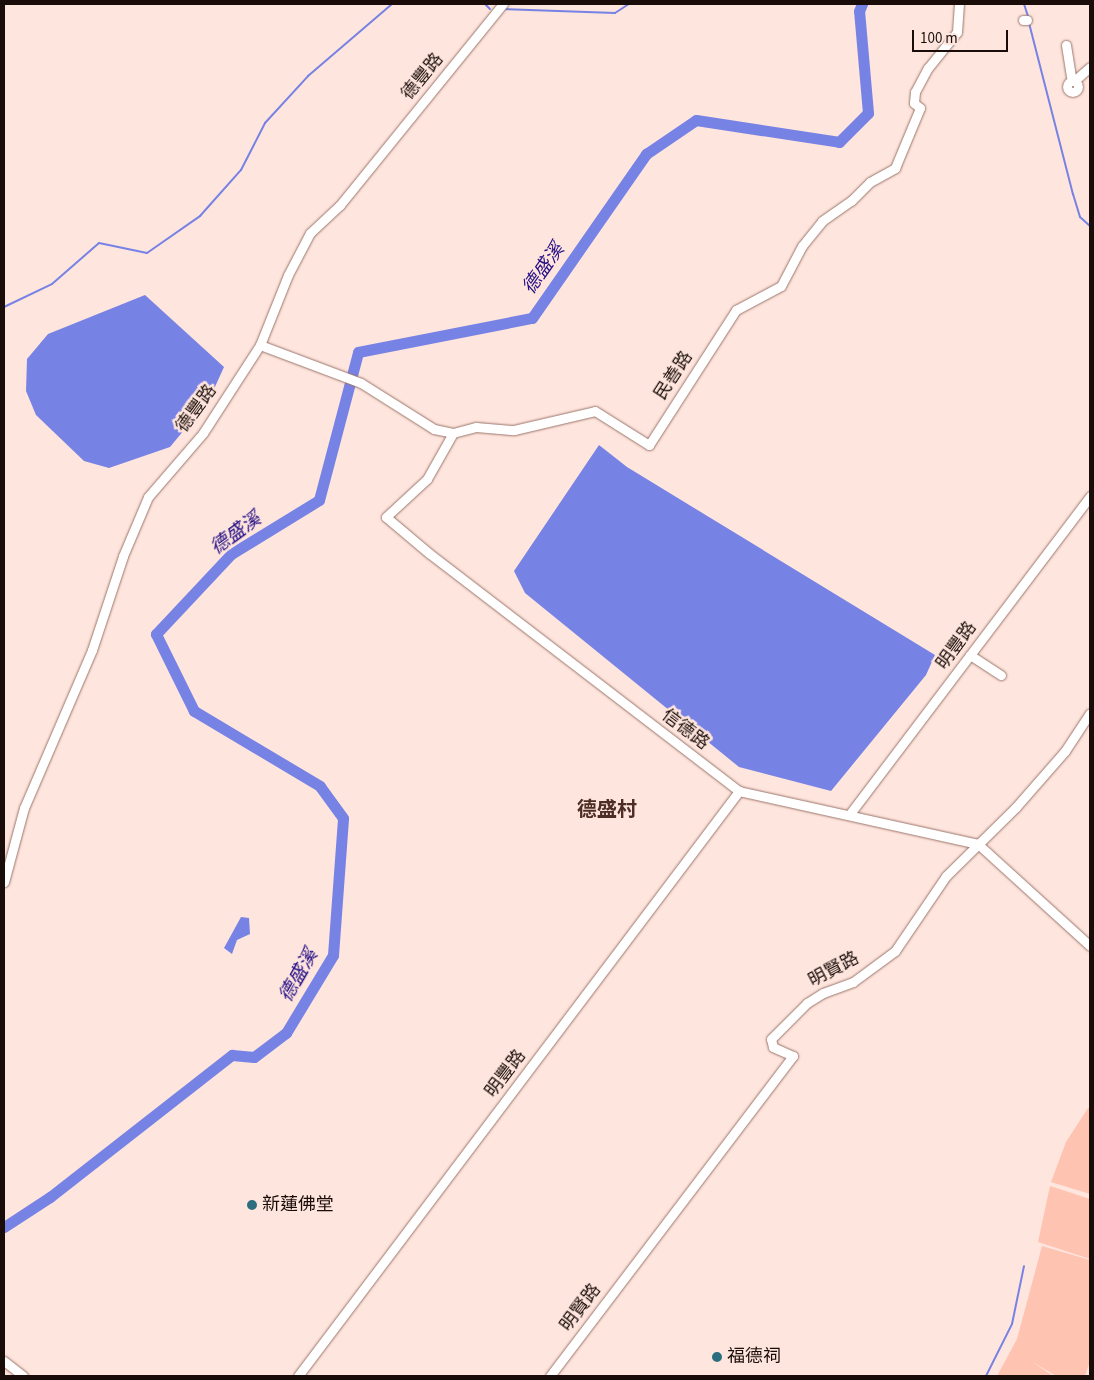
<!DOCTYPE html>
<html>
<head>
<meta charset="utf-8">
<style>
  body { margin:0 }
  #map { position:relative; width:1094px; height:1380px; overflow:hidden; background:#fee5dd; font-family:"Source Sans 3","Noto Sans TC",sans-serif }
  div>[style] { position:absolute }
  .green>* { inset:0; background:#ffc3b2 }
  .water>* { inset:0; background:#7782e5 }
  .stream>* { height:2px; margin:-1px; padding:0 1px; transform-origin:1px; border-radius:1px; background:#7782e5 }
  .river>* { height:11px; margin:-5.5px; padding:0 5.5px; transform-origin:5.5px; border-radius:5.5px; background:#7782e5 }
  .roads { filter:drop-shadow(0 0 1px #9b756a) drop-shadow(0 0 1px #9b756a) }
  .minor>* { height:9px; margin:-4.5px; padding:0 4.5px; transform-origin:4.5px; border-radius:4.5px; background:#fff }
  .minor>.ring { margin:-4.5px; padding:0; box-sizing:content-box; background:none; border:9px solid #fff; border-radius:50% }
  .dots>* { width:14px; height:14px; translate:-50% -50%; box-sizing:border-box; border:2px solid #fee5dd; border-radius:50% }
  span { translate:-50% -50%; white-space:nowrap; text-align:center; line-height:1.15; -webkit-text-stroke:5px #fee5dd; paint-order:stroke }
  .street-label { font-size:18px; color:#1a0d09 }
  .poi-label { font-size:18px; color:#1a0d09 }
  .left { translate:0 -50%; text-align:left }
  .water-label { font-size:19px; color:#240e86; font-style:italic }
  .quarter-label { font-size:20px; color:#4d2d24; font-weight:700 }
  .frame { position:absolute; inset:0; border:5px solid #1a0d09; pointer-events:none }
  .scale { position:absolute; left:912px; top:30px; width:96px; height:22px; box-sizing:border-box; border:2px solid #1a0d09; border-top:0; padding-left:6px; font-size:15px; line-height:18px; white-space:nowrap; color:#1a0d09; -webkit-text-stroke:4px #fee5dd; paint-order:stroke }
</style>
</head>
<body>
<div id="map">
  <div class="green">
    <i style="clip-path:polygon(1088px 1108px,1090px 1109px,1090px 1194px,1051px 1182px,1066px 1142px)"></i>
    <i style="clip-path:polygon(1050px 1186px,1090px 1199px,1090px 1259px,1038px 1242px)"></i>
    <i style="clip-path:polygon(1042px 1246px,1090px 1260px,1090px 1362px,1085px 1376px,1056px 1376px,1031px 1361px,1053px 1376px,997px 1376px,1017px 1339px)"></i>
  </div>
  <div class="water">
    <i style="clip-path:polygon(145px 295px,224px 367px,209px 400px,170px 447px,109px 468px,84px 461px,36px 415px,26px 391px,27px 359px,48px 334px)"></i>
    <i style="clip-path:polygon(599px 445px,627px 467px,935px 655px,926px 675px,831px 791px,739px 767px,525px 593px,514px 571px)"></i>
    <i style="clip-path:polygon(241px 917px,249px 918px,250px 934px,237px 940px,232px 954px,224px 948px)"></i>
  </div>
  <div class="stream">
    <i style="left:485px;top:4px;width:7px;rotate:45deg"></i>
    <i style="left:1024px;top:4px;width:13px;rotate:72deg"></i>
    <i style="left:502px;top:9px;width:113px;rotate:2deg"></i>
    <i style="left:615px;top:13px;width:17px;rotate:-33deg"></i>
    <i style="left:1029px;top:23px;width:177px;rotate:75.6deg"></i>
    <i style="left:1073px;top:194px;width:24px;rotate:73deg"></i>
    <i style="left:1080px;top:217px;width:13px;rotate:42deg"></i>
    <i style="left:4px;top:307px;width:53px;rotate:-25.6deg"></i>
    <i style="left:52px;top:284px;width:62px;rotate:-41.1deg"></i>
    <i style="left:99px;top:243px;width:49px;rotate:11.8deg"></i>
    <i style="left:147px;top:253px;width:65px;rotate:-34.9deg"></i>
    <i style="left:200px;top:216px;width:62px;rotate:-48.3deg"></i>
    <i style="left:241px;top:170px;width:53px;rotate:-62.9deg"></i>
    <i style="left:265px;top:123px;width:64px;rotate:-47.5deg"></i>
    <i style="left:308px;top:76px;width:111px;rotate:-40.6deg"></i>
    <i style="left:986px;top:1376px;width:58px;rotate:-63.4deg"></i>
    <i style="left:1012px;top:1324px;width:59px;rotate:-78.3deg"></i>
  </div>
  <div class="river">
    <i style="left:4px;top:1227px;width:55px;rotate:-33.1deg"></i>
    <i style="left:50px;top:1197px;width:231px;rotate:-38deg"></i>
    <i style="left:232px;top:1055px;width:22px;rotate:5deg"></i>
    <i style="left:254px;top:1057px;width:40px;rotate:-37deg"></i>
    <i style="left:286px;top:1033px;width:91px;rotate:-58.9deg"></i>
    <i style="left:333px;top:955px;width:137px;rotate:-85.8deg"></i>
    <i style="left:343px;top:818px;width:39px;rotate:-126deg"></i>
    <i style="left:320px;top:786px;width:147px;rotate:-149.2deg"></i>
    <i style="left:194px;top:711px;width:86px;rotate:-116.3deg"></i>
    <i style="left:156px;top:634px;width:110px;rotate:-46.8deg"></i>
    <i style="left:231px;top:554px;width:103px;rotate:-31.5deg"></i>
    <i style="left:319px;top:500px;width:153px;rotate:-75.2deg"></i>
    <i style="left:358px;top:352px;width:177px;rotate:-11.1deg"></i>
    <i style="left:532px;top:318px;width:200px;rotate:-55.2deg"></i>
    <i style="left:646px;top:154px;width:60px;rotate:-34.2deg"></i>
    <i style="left:696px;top:120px;width:145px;rotate:8.7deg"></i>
    <i style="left:839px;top:142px;width:41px;rotate:-45deg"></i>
    <i style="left:868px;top:113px;width:102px;rotate:-95deg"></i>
    <i style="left:859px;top:11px;width:8px;rotate:-67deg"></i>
  </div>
  <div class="roads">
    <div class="minor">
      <i style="left:1023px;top:20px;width:4px"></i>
      <i style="left:1066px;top:45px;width:36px;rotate:81deg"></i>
      <i style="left:1074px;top:81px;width:21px;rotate:-41deg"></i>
      <i class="ring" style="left:1067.5px;top:81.5px;width:2px;height:2px"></i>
      <i style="left:260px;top:345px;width:108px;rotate:20.6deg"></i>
      <i style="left:361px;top:383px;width:86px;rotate:32.2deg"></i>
      <i style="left:434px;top:429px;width:19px;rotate:12deg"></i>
      <i style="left:453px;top:433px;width:24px;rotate:-15deg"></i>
      <i style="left:476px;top:427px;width:38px;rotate:5deg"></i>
      <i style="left:514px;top:430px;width:83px;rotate:-13.2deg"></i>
      <i style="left:595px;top:411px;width:64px;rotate:32.2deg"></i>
      <i style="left:649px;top:445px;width:161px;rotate:-57.2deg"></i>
      <i style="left:736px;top:310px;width:51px;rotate:-28.1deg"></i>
      <i style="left:781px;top:286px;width:45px;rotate:-62.3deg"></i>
      <i style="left:802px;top:246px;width:32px;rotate:-51deg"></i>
      <i style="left:822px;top:221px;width:35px;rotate:-35deg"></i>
      <i style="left:851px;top:201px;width:27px;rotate:-45deg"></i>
      <i style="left:870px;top:182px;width:29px;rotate:-29deg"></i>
      <i style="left:895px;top:168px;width:65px;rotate:-67.4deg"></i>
      <i style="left:920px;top:108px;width:8px;rotate:-140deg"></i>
      <i style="left:914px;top:103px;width:11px;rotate:-85deg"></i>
      <i style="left:915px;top:92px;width:27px;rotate:-62deg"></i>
      <i style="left:928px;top:68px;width:46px;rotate:-51.1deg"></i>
      <i style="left:957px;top:32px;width:28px;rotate:-86deg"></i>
      <i style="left:453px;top:433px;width:53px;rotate:119.5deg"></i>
      <i style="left:427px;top:479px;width:56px;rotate:137.2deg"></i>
      <i style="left:386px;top:517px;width:57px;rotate:40.1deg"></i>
      <i style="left:430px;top:554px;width:389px;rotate:37.5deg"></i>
      <i style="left:739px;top:791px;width:245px;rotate:12.5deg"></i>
      <i style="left:978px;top:844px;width:151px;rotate:42.3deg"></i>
      <i style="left:970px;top:655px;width:37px;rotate:33deg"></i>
      <i style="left:849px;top:815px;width:400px;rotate:-52.9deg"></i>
      <i style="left:4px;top:882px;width:77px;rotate:-74.9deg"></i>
      <i style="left:24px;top:808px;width:172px;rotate:-66.7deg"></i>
      <i style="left:92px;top:650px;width:99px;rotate:-71.7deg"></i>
      <i style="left:123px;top:556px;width:64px;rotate:-67deg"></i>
      <i style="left:148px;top:497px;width:84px;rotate:-49.3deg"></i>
      <i style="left:203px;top:433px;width:105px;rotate:-57.1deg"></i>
      <i style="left:260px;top:345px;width:75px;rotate:-68.2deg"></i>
      <i style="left:288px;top:275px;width:47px;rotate:-62.4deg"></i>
      <i style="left:310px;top:233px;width:41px;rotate:-43deg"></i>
      <i style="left:340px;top:205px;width:259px;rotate:-51deg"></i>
      <i style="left:4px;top:1361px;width:24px;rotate:38deg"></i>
      <i style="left:298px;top:1376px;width:733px;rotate:-52.99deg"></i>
      <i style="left:550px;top:1376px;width:402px;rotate:-52.8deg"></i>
      <i style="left:793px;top:1056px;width:22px;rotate:-156deg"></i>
      <i style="left:773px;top:1047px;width:8px;rotate:-104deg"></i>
      <i style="left:771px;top:1039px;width:51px;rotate:-45deg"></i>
      <i style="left:807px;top:1003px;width:19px;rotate:-32deg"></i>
      <i style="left:823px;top:993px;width:32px;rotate:-20deg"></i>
      <i style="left:853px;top:982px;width:52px;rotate:-36.4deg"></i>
      <i style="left:895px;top:951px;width:91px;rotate:-55.8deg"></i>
      <i style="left:946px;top:876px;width:98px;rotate:-44.6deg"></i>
      <i style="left:1016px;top:807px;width:74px;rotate:-48.8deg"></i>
      <i style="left:1065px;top:751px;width:45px;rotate:-56.7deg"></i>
    </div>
  </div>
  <div class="dots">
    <i style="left:252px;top:1205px;background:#2a6e7f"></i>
    <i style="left:717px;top:1357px;background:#2a6e7f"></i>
  </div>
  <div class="street-label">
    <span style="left:423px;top:77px;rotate:-51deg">德豐路</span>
    <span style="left:674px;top:376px;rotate:-57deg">民善路</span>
    <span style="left:197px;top:409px;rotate:-54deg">德豐路</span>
    <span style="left:957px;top:646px;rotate:-54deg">明豐路</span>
    <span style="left:685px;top:730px;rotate:37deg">信德路</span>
    <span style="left:834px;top:970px;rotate:-28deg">明賢路</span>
    <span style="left:506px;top:1074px;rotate:-53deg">明豐路</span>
    <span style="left:581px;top:1308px;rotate:-53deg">明賢路</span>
  </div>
  <div class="poi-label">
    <span class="left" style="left:262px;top:1205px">新蓮佛堂</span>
    <span class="left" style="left:727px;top:1357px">福德祠</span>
  </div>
  <div class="water-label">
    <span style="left:544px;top:269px;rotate:-55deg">德盛溪</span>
    <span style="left:236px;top:534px;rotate:-36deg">德盛溪</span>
    <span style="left:299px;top:976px;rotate:-60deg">德盛溪</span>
  </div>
  <div class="quarter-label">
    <span style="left:607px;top:810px">德盛村</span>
  </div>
  <div class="frame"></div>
  <div class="scale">100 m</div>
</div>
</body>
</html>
